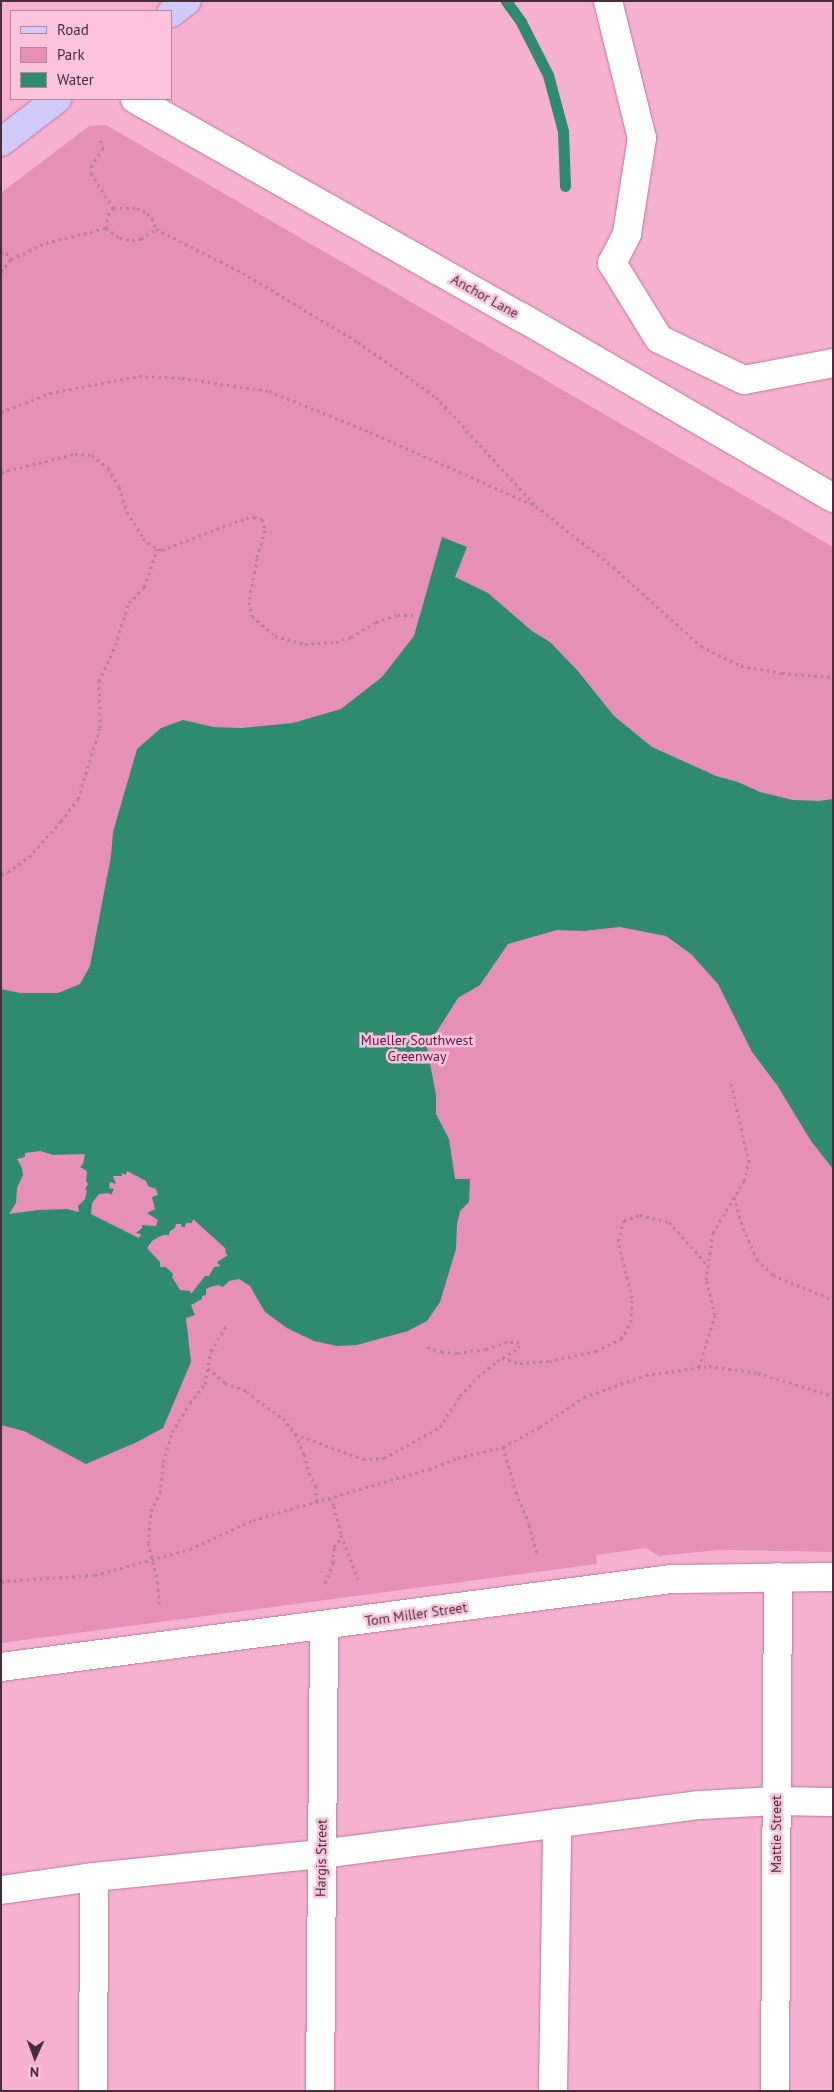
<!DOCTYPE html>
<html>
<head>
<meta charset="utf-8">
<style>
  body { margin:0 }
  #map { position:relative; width:834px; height:2092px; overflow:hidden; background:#f6b1d0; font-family:"PT Sans",sans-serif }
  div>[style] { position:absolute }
  .green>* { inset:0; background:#e690b9 }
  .water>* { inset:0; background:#308a6f }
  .stream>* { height:11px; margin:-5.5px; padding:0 5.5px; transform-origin:5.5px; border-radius:5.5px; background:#308a6f }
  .path>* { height:3px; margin-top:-1.5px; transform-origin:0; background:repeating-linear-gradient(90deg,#b8829a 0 2.5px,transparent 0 6.5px) }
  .roads { filter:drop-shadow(0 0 1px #bb7b99) drop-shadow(0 0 1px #bb7b99) }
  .minor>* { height:28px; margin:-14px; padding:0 14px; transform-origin:14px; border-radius:14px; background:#fff }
  .major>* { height:28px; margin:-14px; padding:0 14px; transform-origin:14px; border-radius:14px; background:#d1cafb }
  span { translate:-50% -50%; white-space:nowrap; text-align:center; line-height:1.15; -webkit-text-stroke:5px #fbc3dc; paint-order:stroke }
  .street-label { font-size:14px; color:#482d3a }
  .park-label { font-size:14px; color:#5f1740 }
  .frame { position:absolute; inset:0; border:2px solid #482d3a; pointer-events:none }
  .legend { position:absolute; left:10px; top:10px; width:162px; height:90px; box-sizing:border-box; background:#fbc3dc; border:1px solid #b3879b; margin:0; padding:6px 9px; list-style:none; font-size:15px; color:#482d3a }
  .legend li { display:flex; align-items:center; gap:10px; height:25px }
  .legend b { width:25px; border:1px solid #b3879b }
  .north { position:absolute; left:10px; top:2032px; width:50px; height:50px; -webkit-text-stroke:4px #fbc3dc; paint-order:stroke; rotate:182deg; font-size:14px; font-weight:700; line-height:20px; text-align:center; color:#482d3a }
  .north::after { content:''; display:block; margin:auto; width:18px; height:22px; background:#482d3a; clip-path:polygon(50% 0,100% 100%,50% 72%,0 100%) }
</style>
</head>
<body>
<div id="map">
  <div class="green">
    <i style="clip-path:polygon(106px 125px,833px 547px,833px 1552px,718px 1550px,659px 1556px,646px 1548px,596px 1555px,597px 1564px,1px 1643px,1px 193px,89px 126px)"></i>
  </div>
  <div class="water">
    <i style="clip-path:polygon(evenodd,442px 537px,467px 547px,455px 577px,488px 593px,532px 631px,550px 642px,577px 670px,614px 716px,652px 747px,716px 776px,738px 782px,760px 792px,793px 800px,819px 801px,833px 799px,833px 1169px,811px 1141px,777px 1085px,752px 1052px,718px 984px,691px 954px,666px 936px,620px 927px,583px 931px,557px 930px,508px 944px,480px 985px,458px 998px,427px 1047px,436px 1095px,436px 1114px,449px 1139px,455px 1179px,470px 1179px,469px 1202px,460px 1211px,457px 1224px,456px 1249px,440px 1302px,427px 1321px,408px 1331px,357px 1345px,337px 1346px,314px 1341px,287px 1328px,265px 1312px,250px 1286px,239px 1279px,229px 1281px,223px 1287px,218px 1285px,210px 1287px,206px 1289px,206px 1295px,202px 1296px,202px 1299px,191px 1305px,195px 1315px,186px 1318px,191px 1362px,163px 1428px,137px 1442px,86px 1464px,24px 1431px,1px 1425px,1px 989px,20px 993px,58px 993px,80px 984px,90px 966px,111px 856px,113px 832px,137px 749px,161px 728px,183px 720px,213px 727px,241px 728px,293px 723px,341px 709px,382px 677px,414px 636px,442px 537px,40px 1151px,53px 1155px,85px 1154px,83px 1164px,80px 1167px,87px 1171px,86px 1181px,88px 1184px,85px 1189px,87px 1190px,85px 1199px,78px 1206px,79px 1212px,67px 1209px,38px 1210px,9px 1214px,16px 1203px,17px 1188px,23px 1175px,22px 1168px,17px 1159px,25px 1157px,25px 1153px,40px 1151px,442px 537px,127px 1171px,146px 1181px,148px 1186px,156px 1189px,158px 1195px,152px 1197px,155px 1209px,147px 1213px,158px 1220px,156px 1226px,142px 1225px,142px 1228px,136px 1233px,141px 1234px,139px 1238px,91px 1214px,92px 1203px,99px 1194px,109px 1193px,111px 1195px,114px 1189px,109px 1188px,110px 1182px,116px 1184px,113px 1176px,122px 1176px,122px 1173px,126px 1175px,127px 1171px,442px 537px,193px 1219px,225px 1248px,226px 1254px,228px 1255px,217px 1262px,220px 1266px,214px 1267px,209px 1276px,205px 1276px,191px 1294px,190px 1291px,180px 1290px,172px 1277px,173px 1274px,166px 1267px,160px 1267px,160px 1262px,147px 1248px,153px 1240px,163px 1235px,169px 1235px,170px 1231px,175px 1228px,176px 1224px,181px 1224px,182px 1227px,185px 1227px,186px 1223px,192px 1223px,193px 1219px)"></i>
  </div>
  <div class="stream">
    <i style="left:506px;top:1px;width:26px;rotate:54deg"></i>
    <i style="left:521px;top:22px;width:59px;rotate:63deg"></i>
    <i style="left:548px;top:75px;width:58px;rotate:75deg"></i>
    <i style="left:563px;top:131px;width:55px;rotate:87.9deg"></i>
  </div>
  <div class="path">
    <i style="left:100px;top:140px;width:9px;rotate:69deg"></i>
    <i style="left:103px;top:148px;width:20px;rotate:123deg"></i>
    <i style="left:92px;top:165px;width:8px;rotate:97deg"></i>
    <i style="left:91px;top:173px;width:41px;rotate:57.8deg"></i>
    <i style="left:106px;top:228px;width:17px;rotate:36deg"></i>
    <i style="left:120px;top:238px;width:12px;rotate:9deg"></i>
    <i style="left:132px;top:240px;width:9px;rotate:-6deg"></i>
    <i style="left:141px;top:239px;width:18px;rotate:-34deg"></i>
    <i style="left:1px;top:253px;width:5px"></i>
    <i style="left:6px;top:253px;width:8px;rotate:50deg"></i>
    <i style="left:1px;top:272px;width:16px;rotate:-52deg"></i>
    <i style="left:11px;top:259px;width:38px;rotate:-25deg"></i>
    <i style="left:46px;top:243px;width:62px;rotate:-14deg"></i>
    <i style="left:106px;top:228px;width:13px;rotate:-81deg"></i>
    <i style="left:108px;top:215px;width:9px;rotate:-54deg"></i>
    <i style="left:113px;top:208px;width:24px"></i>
    <i style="left:137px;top:208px;width:11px;rotate:27deg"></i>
    <i style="left:147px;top:213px;width:7px;rotate:45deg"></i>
    <i style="left:152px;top:218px;width:12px;rotate:70deg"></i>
    <i style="left:156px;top:229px;width:97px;rotate:26.8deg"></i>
    <i style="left:243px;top:273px;width:134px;rotate:31deg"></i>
    <i style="left:358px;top:342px;width:95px;rotate:35.2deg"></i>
    <i style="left:436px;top:397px;width:148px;rotate:47.5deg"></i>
    <i style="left:1px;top:412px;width:53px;rotate:-21.2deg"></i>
    <i style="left:50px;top:393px;width:91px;rotate:-10.8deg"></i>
    <i style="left:139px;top:376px;width:43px;rotate:2.7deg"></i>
    <i style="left:182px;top:378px;width:88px;rotate:8.5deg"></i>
    <i style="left:269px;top:391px;width:109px;rotate:22.1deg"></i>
    <i style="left:370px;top:432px;width:182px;rotate:24deg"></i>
    <i style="left:536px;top:506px;width:98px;rotate:38.4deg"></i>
    <i style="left:613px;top:567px;width:118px;rotate:41.9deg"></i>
    <i style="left:701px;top:646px;width:45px;rotate:26.6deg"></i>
    <i style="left:741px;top:666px;width:42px;rotate:9.7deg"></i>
    <i style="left:782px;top:673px;width:51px;rotate:4.5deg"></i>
    <i style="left:1px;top:472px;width:76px;rotate:-13.7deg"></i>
    <i style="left:75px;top:454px;width:17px;rotate:3deg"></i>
    <i style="left:92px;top:455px;width:21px;rotate:39deg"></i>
    <i style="left:108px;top:468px;width:22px;rotate:60deg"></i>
    <i style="left:119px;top:487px;width:26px;rotate:72deg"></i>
    <i style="left:127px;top:512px;width:31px;rotate:58deg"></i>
    <i style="left:143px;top:538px;width:13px;rotate:42deg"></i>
    <i style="left:153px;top:547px;width:9px;rotate:18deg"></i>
    <i style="left:162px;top:550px;width:90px;rotate:-20.9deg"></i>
    <i style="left:246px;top:518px;width:8px;rotate:-7deg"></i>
    <i style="left:254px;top:517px;width:8px;rotate:14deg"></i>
    <i style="left:262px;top:519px;width:11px;rotate:75deg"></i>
    <i style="left:265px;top:530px;width:29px;rotate:106deg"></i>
    <i style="left:257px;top:558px;width:45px;rotate:100.3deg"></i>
    <i style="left:249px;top:602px;width:14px;rotate:78deg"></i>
    <i style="left:252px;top:616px;width:30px;rotate:41deg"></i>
    <i style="left:275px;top:636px;width:31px;rotate:15deg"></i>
    <i style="left:305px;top:644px;width:31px;rotate:-4deg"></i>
    <i style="left:336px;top:642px;width:16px;rotate:-18deg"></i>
    <i style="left:351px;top:637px;width:29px;rotate:-31deg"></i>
    <i style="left:376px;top:622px;width:23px;rotate:-18deg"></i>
    <i style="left:398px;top:615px;width:17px"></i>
    <i style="left:1px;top:874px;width:7px;rotate:-16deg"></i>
    <i style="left:8px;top:872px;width:26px;rotate:-36deg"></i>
    <i style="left:29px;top:857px;width:48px;rotate:-48.4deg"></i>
    <i style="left:61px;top:821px;width:28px;rotate:-52deg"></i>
    <i style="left:78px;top:799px;width:74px;rotate:-72.8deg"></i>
    <i style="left:100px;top:728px;width:47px;rotate:-91.2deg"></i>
    <i style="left:99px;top:681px;width:33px;rotate:-65deg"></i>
    <i style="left:113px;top:651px;width:51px;rotate:-71.6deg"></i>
    <i style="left:129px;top:603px;width:22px;rotate:-47deg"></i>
    <i style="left:144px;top:587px;width:41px;rotate:-70.3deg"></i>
    <i style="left:734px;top:1197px;width:32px;rotate:74deg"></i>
    <i style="left:743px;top:1228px;width:34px;rotate:66deg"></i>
    <i style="left:757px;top:1259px;width:23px;rotate:45deg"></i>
    <i style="left:773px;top:1275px;width:65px;rotate:22.6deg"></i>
    <i style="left:502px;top:1358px;width:19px;rotate:16deg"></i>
    <i style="left:520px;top:1363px;width:29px;rotate:-4deg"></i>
    <i style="left:549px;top:1361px;width:48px;rotate:-12deg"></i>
    <i style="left:596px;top:1351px;width:28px;rotate:-26deg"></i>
    <i style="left:621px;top:1339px;width:20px;rotate:-60deg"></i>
    <i style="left:631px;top:1322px;width:24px;rotate:-88deg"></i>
    <i style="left:632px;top:1298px;width:59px;rotate:-103.8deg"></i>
    <i style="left:618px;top:1241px;width:22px;rotate:-74deg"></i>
    <i style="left:624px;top:1220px;width:17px;rotate:-17deg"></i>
    <i style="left:640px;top:1215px;width:30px;rotate:14deg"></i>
    <i style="left:669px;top:1222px;width:59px;rotate:48.4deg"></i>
    <i style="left:699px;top:1367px;width:54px;rotate:-72.9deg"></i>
    <i style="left:715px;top:1315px;width:36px;rotate:-104deg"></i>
    <i style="left:706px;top:1280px;width:48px;rotate:-81.5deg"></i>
    <i style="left:713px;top:1233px;width:61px;rotate:-59.2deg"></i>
    <i style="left:744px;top:1181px;width:20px;rotate:-75deg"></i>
    <i style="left:749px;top:1162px;width:80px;rotate:-103deg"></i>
    <i style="left:208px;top:1368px;width:23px;rotate:41deg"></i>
    <i style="left:225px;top:1383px;width:23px;rotate:20deg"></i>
    <i style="left:247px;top:1391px;width:13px;rotate:42deg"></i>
    <i style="left:257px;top:1400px;width:32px;rotate:35deg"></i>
    <i style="left:283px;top:1418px;width:20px;rotate:53deg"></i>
    <i style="left:295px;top:1434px;width:22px;rotate:66deg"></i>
    <i style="left:304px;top:1454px;width:20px;rotate:75deg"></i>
    <i style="left:309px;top:1473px;width:15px;rotate:62deg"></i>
    <i style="left:316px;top:1486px;width:15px;rotate:86deg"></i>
    <i style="left:295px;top:1434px;width:72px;rotate:20.2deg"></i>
    <i style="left:363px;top:1459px;width:21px;rotate:-3deg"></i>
    <i style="left:384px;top:1458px;width:64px;rotate:-29deg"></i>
    <i style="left:440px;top:1427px;width:37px;rotate:-57deg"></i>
    <i style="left:460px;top:1396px;width:26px;rotate:-47deg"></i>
    <i style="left:478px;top:1377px;width:25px;rotate:-40deg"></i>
    <i style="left:497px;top:1361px;width:26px;rotate:-31deg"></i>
    <i style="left:519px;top:1348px;width:6px;rotate:-90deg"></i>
    <i style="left:519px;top:1342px;width:12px;rotate:180deg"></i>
    <i style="left:507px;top:1342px;width:22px;rotate:162deg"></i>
    <i style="left:486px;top:1349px;width:29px;rotate:172deg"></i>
    <i style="left:457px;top:1353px;width:15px;rotate:-176deg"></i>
    <i style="left:442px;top:1352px;width:19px;rotate:-162deg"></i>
    <i style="left:503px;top:1447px;width:47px;rotate:73.9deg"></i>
    <i style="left:516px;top:1492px;width:35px;rotate:68deg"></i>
    <i style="left:529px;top:1525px;width:31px;rotate:75deg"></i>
    <i style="left:329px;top:1498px;width:9px;rotate:58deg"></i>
    <i style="left:334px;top:1506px;width:30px;rotate:76deg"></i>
    <i style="left:341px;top:1535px;width:47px;rotate:68.9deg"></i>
    <i style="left:1px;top:1581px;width:94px;rotate:-3.7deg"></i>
    <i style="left:95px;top:1575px;width:98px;rotate:-15.3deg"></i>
    <i style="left:190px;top:1549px;width:69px;rotate:-24.7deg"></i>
    <i style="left:253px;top:1520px;width:183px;rotate:-16.2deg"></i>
    <i style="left:429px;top:1469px;width:31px;rotate:-21deg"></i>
    <i style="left:458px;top:1458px;width:46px;rotate:-13.7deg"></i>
    <i style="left:503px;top:1447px;width:42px;rotate:-28.4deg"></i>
    <i style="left:540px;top:1427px;width:53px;rotate:-34.3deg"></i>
    <i style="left:584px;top:1397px;width:66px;rotate:-19.5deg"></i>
    <i style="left:646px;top:1375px;width:64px;rotate:-8.1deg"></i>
    <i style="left:709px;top:1366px;width:49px;rotate:8.1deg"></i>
    <i style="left:758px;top:1373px;width:78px;rotate:17deg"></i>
    <i style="left:325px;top:1583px;width:22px;rotate:-68deg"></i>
    <i style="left:333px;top:1563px;width:16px;rotate:-86deg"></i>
    <i style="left:334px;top:1547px;width:13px;rotate:-51deg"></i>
    <i style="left:159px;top:1604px;width:21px;rotate:-93deg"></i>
    <i style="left:158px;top:1583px;width:41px;rotate:-104deg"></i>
    <i style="left:148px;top:1543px;width:32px;rotate:-85deg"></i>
    <i style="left:151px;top:1511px;width:20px;rotate:-63deg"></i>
    <i style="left:160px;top:1493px;width:31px;rotate:-84deg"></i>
    <i style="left:163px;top:1462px;width:31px;rotate:-73deg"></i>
    <i style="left:172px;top:1432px;width:34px;rotate:-58deg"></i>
    <i style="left:190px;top:1403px;width:24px;rotate:-52deg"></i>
    <i style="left:205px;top:1384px;width:34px;rotate:-80deg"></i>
    <i style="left:211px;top:1351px;width:29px;rotate:-59deg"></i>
  </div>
  <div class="roads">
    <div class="minor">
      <i style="left:608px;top:1px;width:141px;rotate:76.1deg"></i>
      <i style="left:642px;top:138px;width:97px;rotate:98.9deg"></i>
      <i style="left:627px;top:234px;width:33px;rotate:117deg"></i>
      <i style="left:612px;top:263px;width:89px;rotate:58.3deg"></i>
      <i style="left:659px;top:339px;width:94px;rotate:25.8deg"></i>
      <i style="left:744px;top:380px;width:91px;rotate:-10.8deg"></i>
      <i style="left:135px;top:99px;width:443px;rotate:29.5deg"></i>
      <i style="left:521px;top:317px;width:361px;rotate:30.1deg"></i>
      <i style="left:1px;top:1667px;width:676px;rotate:-7.48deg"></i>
      <i style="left:671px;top:1579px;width:162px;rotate:-0.7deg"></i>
      <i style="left:1px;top:1890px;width:94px;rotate:-8deg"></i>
      <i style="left:94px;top:1877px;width:228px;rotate:-5.8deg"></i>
      <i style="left:321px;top:1854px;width:382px;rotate:-7.4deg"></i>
      <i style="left:700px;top:1805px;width:76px;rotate:-3deg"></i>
      <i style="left:776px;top:1801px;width:57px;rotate:1deg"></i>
      <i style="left:93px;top:2091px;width:214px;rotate:-89.7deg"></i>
      <i style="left:320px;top:2091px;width:465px;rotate:-89.5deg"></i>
      <i style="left:553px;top:2091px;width:268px;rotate:-89.1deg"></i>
      <i style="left:775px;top:2091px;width:514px;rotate:-89.67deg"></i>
    </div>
    <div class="major">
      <i style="left:171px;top:13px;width:20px;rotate:-37deg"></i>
      <i style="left:1px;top:142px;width:71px;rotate:-37.5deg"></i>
    </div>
  </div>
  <div class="street-label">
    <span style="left:485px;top:296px;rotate:29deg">Anchor Lane</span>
    <span style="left:416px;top:1614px;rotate:-8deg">Tom Miller Street</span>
    <span style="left:776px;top:1834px;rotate:-90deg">Mattie Street</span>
    <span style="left:321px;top:1858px;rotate:-89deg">Hargis Street</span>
  </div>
  <div class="park-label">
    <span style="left:417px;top:1048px">Mueller Southwest<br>Greenway</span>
  </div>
  <div class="frame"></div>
  <ul class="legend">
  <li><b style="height:6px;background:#d1cafb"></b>Road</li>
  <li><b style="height:14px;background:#e690b9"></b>Park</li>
  <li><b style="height:14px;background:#308a6f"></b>Water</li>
  </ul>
  <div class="north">N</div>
</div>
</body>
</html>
